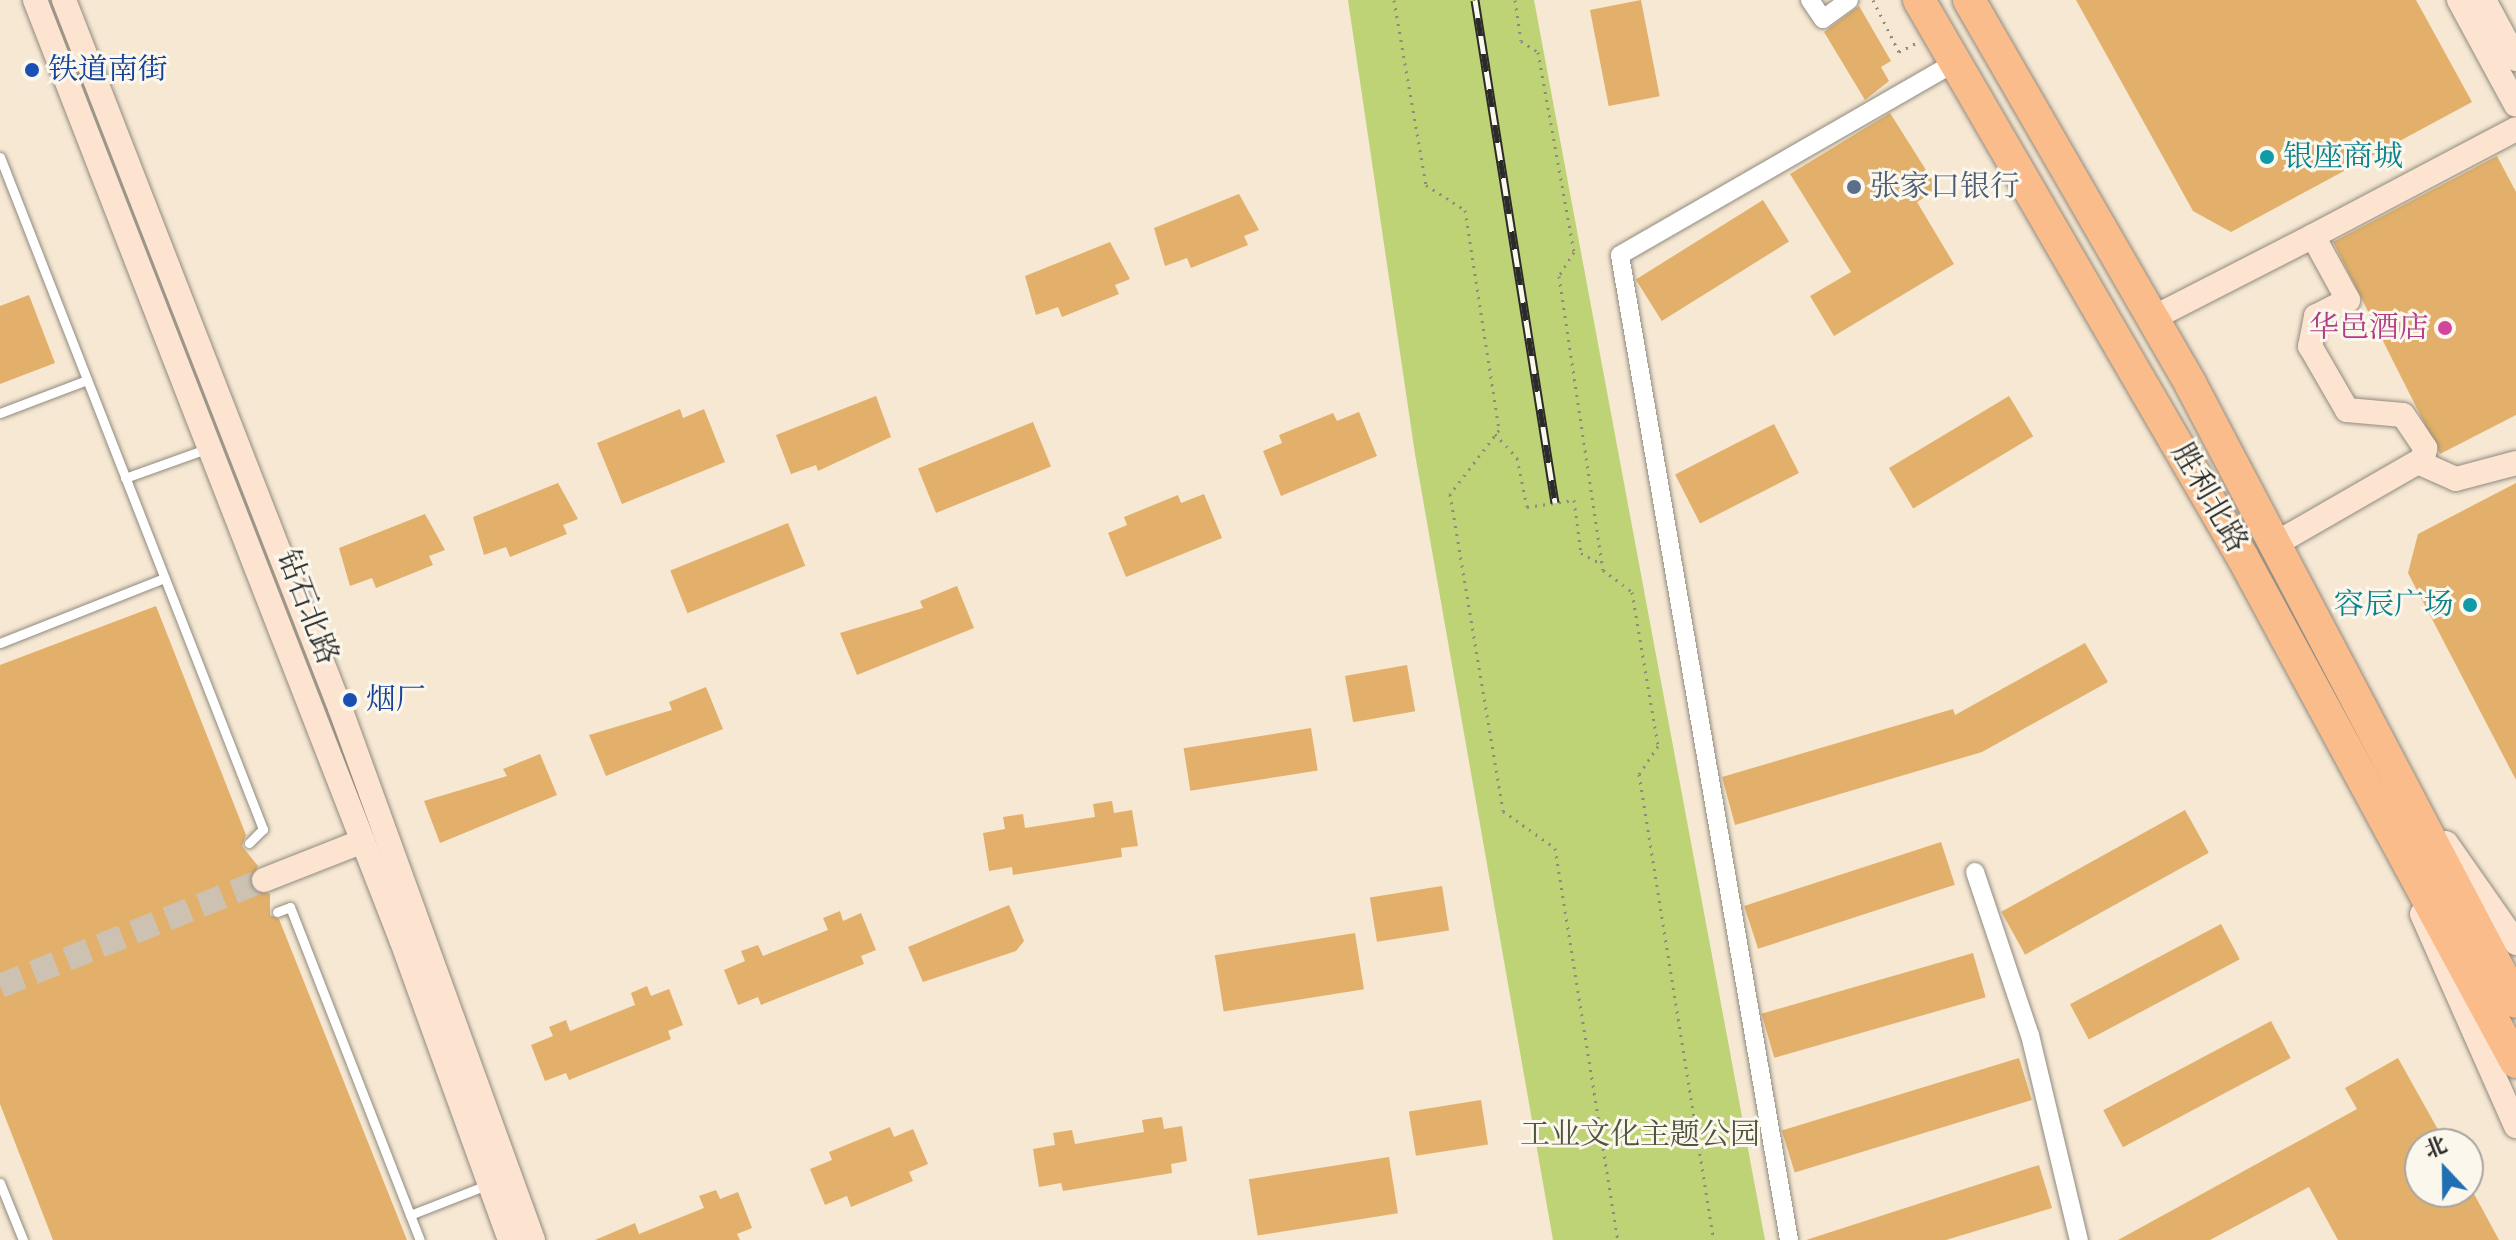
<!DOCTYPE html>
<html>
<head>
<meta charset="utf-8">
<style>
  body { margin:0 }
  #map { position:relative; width:2516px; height:1240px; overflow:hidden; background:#f6e8d3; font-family:"IM FELL French Canon","Noto Serif SC",serif }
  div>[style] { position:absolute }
  .green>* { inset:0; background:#bed376 }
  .building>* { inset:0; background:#e2b06a; transform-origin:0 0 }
  .secondary-tunnel>* { height:24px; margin-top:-12px; transform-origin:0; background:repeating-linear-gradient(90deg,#cdc2b1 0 24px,transparent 0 36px) }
  .path>* { height:3px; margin-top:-1.5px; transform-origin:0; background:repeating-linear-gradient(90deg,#908a7f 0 2px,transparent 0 8px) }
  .roads { filter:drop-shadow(0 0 2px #908a7f) drop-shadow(0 0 2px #908a7f) }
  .lane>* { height:9px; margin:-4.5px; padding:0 4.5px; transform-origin:4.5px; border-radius:4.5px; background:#fff }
  .street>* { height:18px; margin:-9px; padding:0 9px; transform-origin:9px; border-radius:9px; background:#fff }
  .secondary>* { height:24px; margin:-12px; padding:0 12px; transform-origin:12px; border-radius:12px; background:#fde4d1 }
  .highway>* { height:32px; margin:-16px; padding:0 16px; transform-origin:16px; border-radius:16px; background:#fabc8b }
  .rail>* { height:9px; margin-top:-4.5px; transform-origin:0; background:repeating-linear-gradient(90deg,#fbf7ec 0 18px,#2b2b2b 0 36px); box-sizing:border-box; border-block:2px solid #2b2b2b }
  .dots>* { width:22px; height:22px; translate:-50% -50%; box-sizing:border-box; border:4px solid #fbf7ec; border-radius:50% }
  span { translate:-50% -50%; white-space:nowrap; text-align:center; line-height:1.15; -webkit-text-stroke:6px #fbf7ec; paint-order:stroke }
  .transit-label { font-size:30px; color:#164399 }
  .left { translate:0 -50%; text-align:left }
  .culture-label { font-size:30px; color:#0d838f }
  .right { translate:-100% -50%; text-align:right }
  .service-label { font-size:30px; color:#4e5e75 }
  .hotel-label { font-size:30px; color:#b23c85 }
  .street-label { font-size:30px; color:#2b2b2b }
  .park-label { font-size:30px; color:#50553e }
  .north { position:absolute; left:2404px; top:1128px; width:80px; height:80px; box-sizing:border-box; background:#fbf7ec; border:2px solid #a8a59f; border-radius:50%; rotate:338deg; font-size:22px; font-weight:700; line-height:32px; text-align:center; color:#2b2b2b }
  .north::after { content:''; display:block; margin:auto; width:28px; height:36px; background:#1f6fb2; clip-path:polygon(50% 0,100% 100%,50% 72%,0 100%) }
</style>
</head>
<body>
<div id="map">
  <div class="green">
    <i style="clip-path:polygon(1348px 0,1534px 0,1765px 1240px,1553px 1240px,1415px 454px)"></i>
  </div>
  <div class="building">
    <i style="left:1641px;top:0;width:98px;height:52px;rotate:79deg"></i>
    <i style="clip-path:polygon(2076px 0,2416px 0,2472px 102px,2231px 232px,2193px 211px)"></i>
    <i style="clip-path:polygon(1859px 6px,1891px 61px,1881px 67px,1889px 81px,1865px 100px,1824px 32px)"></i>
    <i style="clip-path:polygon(1890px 113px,1938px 189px,1917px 202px,1954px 264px,1834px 336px,1810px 296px,1851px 272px,1790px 174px)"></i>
    <i style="clip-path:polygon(2497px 156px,2516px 192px,2516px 415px,2440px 454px,2333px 242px)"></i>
    <i style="clip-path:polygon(1239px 194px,1259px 230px,1244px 236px,1248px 245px,1191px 268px,1187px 258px,1165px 266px,1154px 228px)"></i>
    <i style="left:1763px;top:200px;width:49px;height:150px;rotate:58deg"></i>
    <i style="clip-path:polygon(1110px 242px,1130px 279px,1115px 285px,1119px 294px,1062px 317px,1058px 307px,1036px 315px,1025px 276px)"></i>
    <i style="clip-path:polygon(29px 295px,55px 363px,0 384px,0 306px)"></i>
    <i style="clip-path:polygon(876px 396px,891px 437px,818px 471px,816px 465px,791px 474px,776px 435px)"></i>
    <i style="left:2009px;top:396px;width:47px;height:140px;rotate:59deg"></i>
    <i style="clip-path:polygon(680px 409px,683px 418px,704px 409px,725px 462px,622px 504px,597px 443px)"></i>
    <i style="clip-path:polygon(1359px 412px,1377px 456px,1281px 496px,1263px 451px,1282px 443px,1279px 435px,1333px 413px,1337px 421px)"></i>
    <i style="left:1033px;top:422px;width:48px;height:124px;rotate:68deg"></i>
    <i style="left:1774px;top:424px;width:55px;height:111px;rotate:63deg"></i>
    <i style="clip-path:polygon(558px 483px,578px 519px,563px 525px,567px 534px,510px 557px,506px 547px,484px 555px,473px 517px)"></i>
    <i style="clip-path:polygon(2516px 483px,2516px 780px,2408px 573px,2418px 534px)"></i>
    <i style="clip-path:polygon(1204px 494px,1222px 538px,1126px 577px,1108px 533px,1127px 525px,1124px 517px,1178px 495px,1181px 503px)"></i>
    <i style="clip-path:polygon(425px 514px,445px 550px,429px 556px,433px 565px,376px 588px,372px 578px,350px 586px,339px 548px)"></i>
    <i style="left:788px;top:523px;width:46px;height:127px;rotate:68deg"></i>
    <i style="clip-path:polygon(957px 586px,974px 628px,857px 675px,840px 633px,923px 608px,920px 601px)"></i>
    <i style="clip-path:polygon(156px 606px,246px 835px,242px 846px,258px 866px,250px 886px,270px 894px,270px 915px,279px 919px,407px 1240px,53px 1240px,0 1104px,0 665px)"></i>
    <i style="clip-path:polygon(2085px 643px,2108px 682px,1982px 752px,1735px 825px,1722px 777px,1953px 709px,1955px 715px)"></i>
    <i style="left:1407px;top:665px;width:47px;height:63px;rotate:80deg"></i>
    <i style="clip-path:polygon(706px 687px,723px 729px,606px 776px,589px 735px,672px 710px,669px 702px)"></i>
    <i style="left:1311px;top:728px;width:43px;height:129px;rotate:81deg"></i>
    <i style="clip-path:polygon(540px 754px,557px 795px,440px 843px,424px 801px,507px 776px,503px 769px)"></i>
    <i style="clip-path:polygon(1112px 801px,1114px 813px,1132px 810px,1138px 846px,1121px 848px,1122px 857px,1013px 875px,1012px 867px,989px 871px,983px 833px,1005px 829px,1003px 817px,1023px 814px,1025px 828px,1095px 817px,1093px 804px)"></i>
    <i style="left:2185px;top:810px;width:49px;height:210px;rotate:61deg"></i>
    <i style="left:1941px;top:842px;width:45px;height:207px;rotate:72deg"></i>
    <i style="left:1442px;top:886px;width:45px;height:73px;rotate:81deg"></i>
    <i style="clip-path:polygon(1009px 905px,1024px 941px,1016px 951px,923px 982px,908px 947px)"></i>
    <i style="clip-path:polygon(840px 911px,843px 921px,861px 913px,876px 950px,861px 956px,864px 964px,761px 1005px,758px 997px,738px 1005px,724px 970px,745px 961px,741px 951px,758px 945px,763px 956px,828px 930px,823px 918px)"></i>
    <i style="left:2221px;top:924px;width:40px;height:171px;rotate:62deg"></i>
    <i style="left:1355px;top:933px;width:57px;height:142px;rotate:81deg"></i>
    <i style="left:1973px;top:953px;width:46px;height:220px;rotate:74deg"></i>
    <i style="clip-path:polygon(647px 986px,651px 996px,669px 989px,683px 1025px,668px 1031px,671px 1039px,569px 1080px,566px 1073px,545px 1081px,531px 1045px,553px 1036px,549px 1027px,566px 1020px,570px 1031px,635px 1005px,631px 993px)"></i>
    <i style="left:2271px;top:1021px;width:42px;height:190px;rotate:62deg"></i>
    <i style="left:2019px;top:1058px;width:44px;height:248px;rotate:73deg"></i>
    <i style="clip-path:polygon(2398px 1058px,2446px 1144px,2420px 1144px,2420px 1192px,2473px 1192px,2499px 1240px,2338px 1240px,2309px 1187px,2210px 1240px,2118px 1240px,2357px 1109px,2345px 1088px)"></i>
    <i style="left:1481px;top:1100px;width:45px;height:73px;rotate:81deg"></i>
    <i style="clip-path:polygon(1162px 1117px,1164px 1129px,1182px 1126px,1187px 1161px,1171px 1164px,1172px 1173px,1063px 1191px,1061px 1183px,1039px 1187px,1033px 1149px,1055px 1145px,1053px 1133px,1072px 1130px,1075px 1144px,1144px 1132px,1142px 1120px)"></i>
    <i style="clip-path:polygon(890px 1127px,894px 1137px,913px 1129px,928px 1164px,909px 1172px,913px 1181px,851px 1207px,847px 1196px,825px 1205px,810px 1169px,832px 1160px,829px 1152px)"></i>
    <i style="left:1389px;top:1157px;width:57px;height:142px;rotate:81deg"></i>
    <i style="clip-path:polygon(2039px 1165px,2052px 1208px,1946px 1240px,1806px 1240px)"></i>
    <i style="clip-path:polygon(716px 1190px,720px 1199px,738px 1192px,752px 1228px,737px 1234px,740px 1240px,595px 1240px,635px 1223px,639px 1234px,704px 1208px,699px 1196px)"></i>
  </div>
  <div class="secondary-tunnel">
    <i style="left:0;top:986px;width:284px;rotate:-21.9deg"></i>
  </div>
  <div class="path">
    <i style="left:1394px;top:0;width:188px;rotate:80.2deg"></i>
    <i style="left:1426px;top:185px;width:46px;rotate:32.7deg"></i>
    <i style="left:1465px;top:210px;width:223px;rotate:81.2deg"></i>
    <i style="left:1499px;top:430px;width:81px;rotate:127.4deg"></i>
    <i style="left:1450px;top:494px;width:321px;rotate:80.5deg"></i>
    <i style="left:1503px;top:811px;width:64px;rotate:35.4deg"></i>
    <i style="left:1555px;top:848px;width:397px;rotate:80.9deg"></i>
    <i style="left:1515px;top:0;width:41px;rotate:81.7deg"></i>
    <i style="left:1521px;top:41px;width:20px;rotate:33deg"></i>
    <i style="left:1538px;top:52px;width:203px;rotate:79.8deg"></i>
    <i style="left:1574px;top:252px;width:28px;rotate:122deg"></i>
    <i style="left:1559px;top:276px;width:297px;rotate:81.5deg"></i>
    <i style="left:1603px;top:570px;width:36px;rotate:37deg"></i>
    <i style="left:1632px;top:592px;width:156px;rotate:80.4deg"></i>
    <i style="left:1658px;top:746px;width:34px;rotate:124deg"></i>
    <i style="left:1639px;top:774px;width:472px;rotate:80.9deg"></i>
    <i style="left:1873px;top:0;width:58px;rotate:63.4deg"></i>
    <i style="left:1899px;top:52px;width:19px;rotate:-28deg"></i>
    <i style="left:1495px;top:434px;width:33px;rotate:47deg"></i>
    <i style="left:1517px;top:458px;width:50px;rotate:78.5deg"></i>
    <i style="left:1527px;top:507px;width:48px;rotate:-8.5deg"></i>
    <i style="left:1574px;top:500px;width:53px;rotate:82.5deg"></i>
    <i style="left:1581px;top:553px;width:24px;rotate:28deg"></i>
  </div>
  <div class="roads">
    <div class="lane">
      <i style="left:0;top:157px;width:722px;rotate:68.63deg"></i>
      <i style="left:263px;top:829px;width:20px;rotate:135deg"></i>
      <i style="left:0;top:413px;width:93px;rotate:-20.8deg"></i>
      <i style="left:125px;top:478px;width:89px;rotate:-19.7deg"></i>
      <i style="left:0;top:643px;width:176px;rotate:-21.6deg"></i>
      <i style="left:277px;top:912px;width:14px;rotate:-21deg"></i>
      <i style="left:290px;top:907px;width:357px;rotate:68.7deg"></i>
      <i style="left:0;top:1183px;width:61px;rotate:68deg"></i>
      <i style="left:410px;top:1215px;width:85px;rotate:-21.4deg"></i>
    </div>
    <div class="street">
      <i style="left:1810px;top:0;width:23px;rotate:56deg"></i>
      <i style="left:1823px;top:19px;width:32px;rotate:-36deg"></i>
      <i style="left:1975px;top:872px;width:172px;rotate:71.4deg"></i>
      <i style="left:2030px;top:1035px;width:211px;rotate:76.6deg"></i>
      <i style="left:1789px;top:1240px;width:999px;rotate:-99.74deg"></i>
      <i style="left:1620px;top:255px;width:387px;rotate:-29.9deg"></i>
    </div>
    <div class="secondary">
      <i style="left:35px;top:0;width:1008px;rotate:68.71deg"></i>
      <i style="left:401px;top:939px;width:320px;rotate:70.1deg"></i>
      <i style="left:64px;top:0;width:760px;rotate:68.7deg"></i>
      <i style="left:340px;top:708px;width:566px;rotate:70.06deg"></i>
      <i style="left:2459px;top:0;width:119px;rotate:61.5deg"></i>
      <i style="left:2484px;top:0;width:67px;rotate:61.5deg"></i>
      <i style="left:2313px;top:236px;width:229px;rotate:-27.8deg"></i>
      <i style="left:2153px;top:318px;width:180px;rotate:-27.1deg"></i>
      <i style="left:2313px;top:236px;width:73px;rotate:61.3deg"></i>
      <i style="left:2348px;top:300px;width:36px;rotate:153deg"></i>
      <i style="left:2316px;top:316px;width:31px;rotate:101deg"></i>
      <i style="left:2310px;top:346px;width:74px;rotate:60deg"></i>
      <i style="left:2347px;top:410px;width:56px;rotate:5.1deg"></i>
      <i style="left:2403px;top:415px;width:40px;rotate:56deg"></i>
      <i style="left:2425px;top:448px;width:11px;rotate:100deg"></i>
      <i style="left:2423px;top:459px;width:168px;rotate:150.1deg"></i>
      <i style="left:2420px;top:463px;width:39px;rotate:24deg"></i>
      <i style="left:2456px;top:479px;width:62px;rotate:-14.9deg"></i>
      <i style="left:2446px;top:843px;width:122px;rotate:55deg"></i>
      <i style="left:264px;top:880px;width:106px;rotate:-21.5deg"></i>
      <i style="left:2422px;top:914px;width:232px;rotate:66.1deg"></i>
    </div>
    <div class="highway">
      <i style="left:1919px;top:0;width:645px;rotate:59.86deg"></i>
      <i style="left:2243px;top:558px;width:573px;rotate:61.56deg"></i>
      <i style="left:1969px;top:0;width:444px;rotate:60deg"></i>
      <i style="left:2191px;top:385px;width:697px;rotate:62.22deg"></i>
    </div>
  </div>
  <div class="rail">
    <i style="left:1475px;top:0;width:509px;rotate:80.96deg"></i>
  </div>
  <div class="dots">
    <i style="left:32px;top:70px;background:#1a4fb4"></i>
    <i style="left:2267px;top:157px;background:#0f9aa8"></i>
    <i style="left:1854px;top:187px;background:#5c6f8a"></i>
    <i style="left:2445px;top:328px;background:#d1479c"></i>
    <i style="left:2470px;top:605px;background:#0f9aa8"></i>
    <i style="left:350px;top:700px;background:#1a4fb4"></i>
  </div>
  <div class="transit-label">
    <span class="left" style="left:48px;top:70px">铁道南街</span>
    <span class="left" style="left:366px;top:700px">烟厂</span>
  </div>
  <div class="culture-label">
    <span class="left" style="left:2283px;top:157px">银座商城</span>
    <span class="right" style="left:2454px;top:605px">容辰广场</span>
  </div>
  <div class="service-label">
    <span class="left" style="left:1870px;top:187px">张家口银行</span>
  </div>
  <div class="hotel-label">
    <span class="right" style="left:2429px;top:328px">华邑酒店</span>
  </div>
  <div class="street-label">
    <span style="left:2209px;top:498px;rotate:60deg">胜利北路</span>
    <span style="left:307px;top:607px;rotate:69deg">钻石北路</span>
  </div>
  <div class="park-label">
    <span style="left:1640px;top:1135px">工业文化主题公园</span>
  </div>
  <div class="north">北</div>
</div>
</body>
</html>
